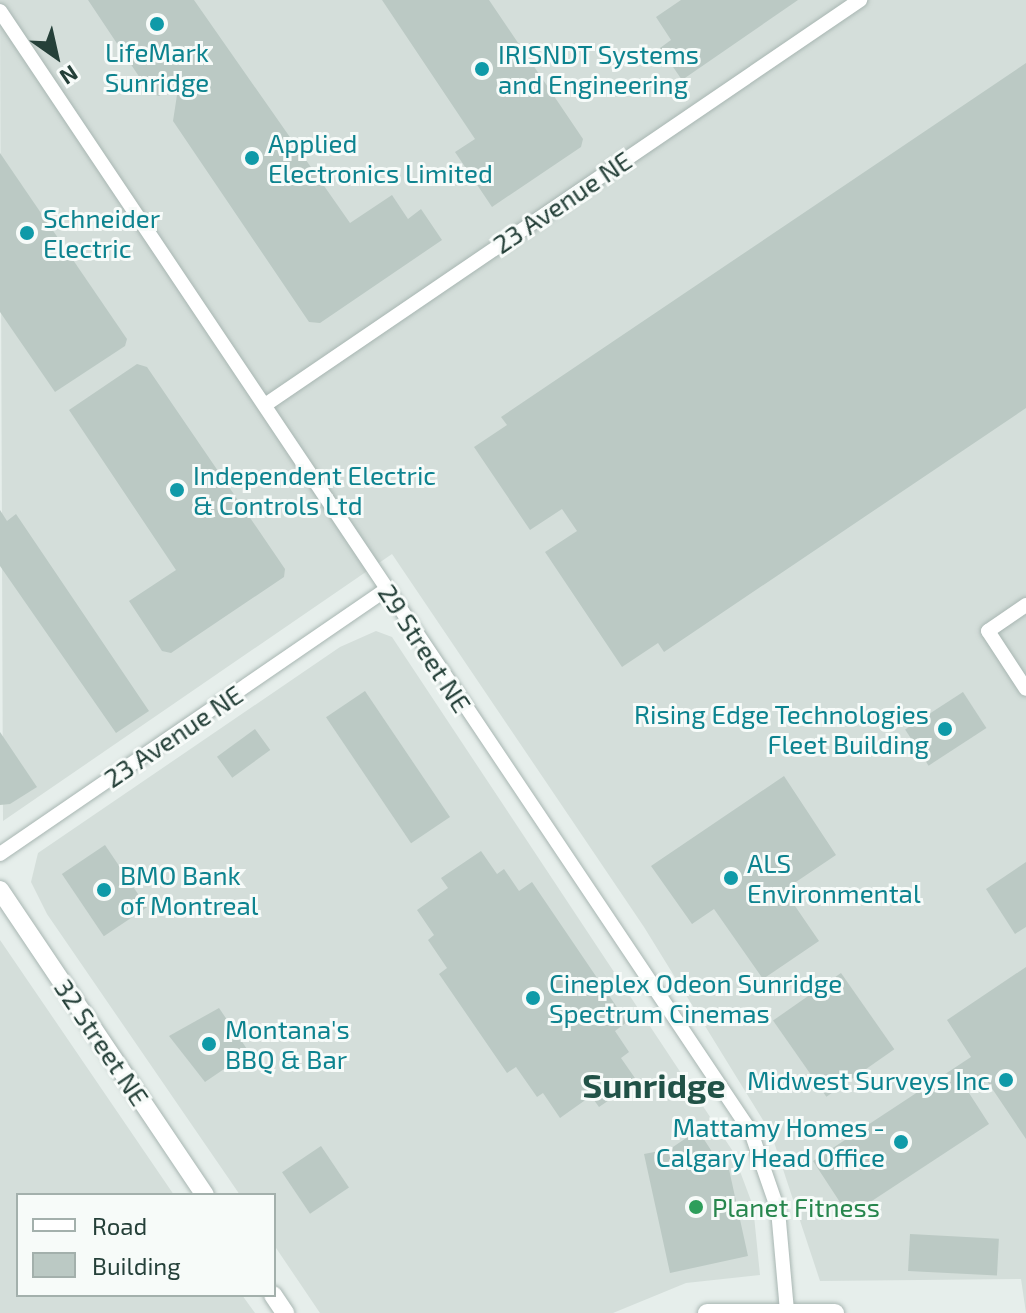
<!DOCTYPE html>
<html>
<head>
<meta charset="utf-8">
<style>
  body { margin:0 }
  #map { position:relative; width:1026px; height:1313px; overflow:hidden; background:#e6eeeb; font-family:"Exo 2",sans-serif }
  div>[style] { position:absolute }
  .built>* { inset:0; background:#d4deda }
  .building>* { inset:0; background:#bbc9c4; transform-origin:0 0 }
  .roads { filter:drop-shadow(0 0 2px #a8b6b2) drop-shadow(0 0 2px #a8b6b2) }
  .street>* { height:14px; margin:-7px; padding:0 7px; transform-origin:7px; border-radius:7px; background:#fff }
  .secondary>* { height:18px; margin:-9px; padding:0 9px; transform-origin:9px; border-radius:9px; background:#fff }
  .dots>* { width:22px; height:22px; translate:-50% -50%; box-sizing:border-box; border:4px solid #f7fbf9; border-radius:50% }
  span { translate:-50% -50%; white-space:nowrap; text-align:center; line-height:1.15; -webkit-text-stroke:6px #f7fbf9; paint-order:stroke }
  .culture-label { font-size:26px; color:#0d838f }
  .left { translate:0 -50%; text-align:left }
  .right { translate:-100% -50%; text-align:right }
  .street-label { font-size:26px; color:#254039 }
  .leisure-label { font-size:26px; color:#27864d }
  .district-label { font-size:34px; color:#215247; font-weight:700 }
  .legend { position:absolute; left:16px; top:1193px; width:260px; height:104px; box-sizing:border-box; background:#f7fbf9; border:2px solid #a3b0ac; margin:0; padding:10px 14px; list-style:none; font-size:24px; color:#254039 }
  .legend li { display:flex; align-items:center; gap:16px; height:40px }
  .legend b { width:40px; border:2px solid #a3b0ac }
  .north { position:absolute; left:16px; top:16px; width:80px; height:80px; -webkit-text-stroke:6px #f7fbf9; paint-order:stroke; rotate:146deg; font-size:22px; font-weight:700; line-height:32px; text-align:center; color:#254039 }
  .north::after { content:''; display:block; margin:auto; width:28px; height:36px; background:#254039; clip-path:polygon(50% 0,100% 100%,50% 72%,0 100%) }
</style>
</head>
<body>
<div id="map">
  <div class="built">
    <i style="clip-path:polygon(0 0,1026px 0,1026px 1313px,1021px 1279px,820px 1281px,771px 1133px,644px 927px,392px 554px,3px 821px)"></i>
    <i style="clip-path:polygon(376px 631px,392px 637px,732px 1150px,753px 1206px,760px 1275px,686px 1283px,613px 1313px,320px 1313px,274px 1245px,274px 1195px,240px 1195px,47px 914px,31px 882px,38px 853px,340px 647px)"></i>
    <i style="clip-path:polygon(0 940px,174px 1195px,18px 1195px,18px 1295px,242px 1295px,255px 1313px,0 1313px)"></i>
  </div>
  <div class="building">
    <i style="clip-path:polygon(88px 0,194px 0,350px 223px,392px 195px,408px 219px,421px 209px,442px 240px,320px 323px,309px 322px,173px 121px,179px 82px,159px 96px,150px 93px)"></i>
    <i style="clip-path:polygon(382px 0,489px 0,583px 139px,581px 147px,492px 207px,455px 152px,475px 139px)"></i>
    <i style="clip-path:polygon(681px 0,798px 0,682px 80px,660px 48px,671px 40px,656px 17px)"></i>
    <i style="clip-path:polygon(1026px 63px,1026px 408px,664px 652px,658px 643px,622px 667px,545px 552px,577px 531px,562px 509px,530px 530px,474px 447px,507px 425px,501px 417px)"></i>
    <i style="clip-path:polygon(0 153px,127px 339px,125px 346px,55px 392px,0 312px)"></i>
    <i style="clip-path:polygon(137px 364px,147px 367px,285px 569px,284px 577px,171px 653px,162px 651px,129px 601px,176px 570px,69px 410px)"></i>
    <i style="clip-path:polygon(0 510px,7px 521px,16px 514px,149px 711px,116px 733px,0 566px)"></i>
    <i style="left:365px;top:691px;width:152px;height:47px;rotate:56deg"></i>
    <i style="left:963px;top:692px;width:43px;height:69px;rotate:57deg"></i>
    <i style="left:255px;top:729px;width:26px;height:47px;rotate:54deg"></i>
    <i style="clip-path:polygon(0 732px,37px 787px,10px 804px,0 805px)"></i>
    <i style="clip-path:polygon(784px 776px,836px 855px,784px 890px,819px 941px,763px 979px,714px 909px,692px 924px,651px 866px)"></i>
    <i style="left:105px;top:845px;width:75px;height:52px;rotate:56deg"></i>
    <i style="clip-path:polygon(481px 851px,497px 874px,504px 869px,519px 891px,532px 882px,627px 1022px,615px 1031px,629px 1052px,621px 1058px,637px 1081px,599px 1107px,591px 1096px,560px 1118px,543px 1093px,537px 1097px,516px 1067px,507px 1073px,439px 974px,447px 968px,428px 940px,434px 935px,417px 910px,448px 888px,441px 878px)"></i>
    <i style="clip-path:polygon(1026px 862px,1026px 927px,1015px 934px,986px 889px)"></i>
    <i style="clip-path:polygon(1026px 967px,1026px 1139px,987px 1081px,969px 1093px,989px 1124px,849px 1216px,813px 1161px,971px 1057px,947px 1020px)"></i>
    <i style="left:841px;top:973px;width:93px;height:83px;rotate:55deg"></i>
    <i style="clip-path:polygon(219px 1008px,249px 1052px,205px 1082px,169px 1036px)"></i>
    <i style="clip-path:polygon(698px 1130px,716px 1158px,725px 1151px,748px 1256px,670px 1273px,644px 1154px,670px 1149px)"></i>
    <i style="left:321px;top:1146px;width:50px;height:47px;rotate:56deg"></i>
    <i style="left:910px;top:1234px;width:89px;height:37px;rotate:3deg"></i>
  </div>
  <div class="roads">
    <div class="street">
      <i style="left:0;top:11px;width:1349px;rotate:56.18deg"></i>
      <i style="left:751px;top:1132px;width:83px;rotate:70.9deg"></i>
      <i style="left:778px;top:1210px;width:100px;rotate:84.9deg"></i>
      <i style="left:265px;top:405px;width:720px;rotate:-34.24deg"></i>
      <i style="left:1026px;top:605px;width:46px;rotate:145.6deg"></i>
      <i style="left:988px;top:631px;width:69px;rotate:56.8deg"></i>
      <i style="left:0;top:854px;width:468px;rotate:-34.4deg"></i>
    </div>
    <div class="secondary">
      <i style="left:0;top:890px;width:367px;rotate:56.1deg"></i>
      <i style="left:273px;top:1295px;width:22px;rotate:56deg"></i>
      <i style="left:707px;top:1313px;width:128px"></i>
    </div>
  </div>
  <div class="dots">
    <i style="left:157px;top:24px;background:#0f9aa8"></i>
    <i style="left:482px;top:69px;background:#0f9aa8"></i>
    <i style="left:252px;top:158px;background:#0f9aa8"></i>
    <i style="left:27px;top:233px;background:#0f9aa8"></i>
    <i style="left:177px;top:490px;background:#0f9aa8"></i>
    <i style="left:945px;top:729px;background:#0f9aa8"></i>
    <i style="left:731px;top:878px;background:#0f9aa8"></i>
    <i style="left:104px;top:890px;background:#0f9aa8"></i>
    <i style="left:533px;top:998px;background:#0f9aa8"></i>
    <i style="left:209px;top:1044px;background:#0f9aa8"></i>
    <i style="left:1006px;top:1080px;background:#0f9aa8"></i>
    <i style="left:901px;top:1142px;background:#0f9aa8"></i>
    <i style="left:696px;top:1207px;background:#2e9e5b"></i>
  </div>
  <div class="culture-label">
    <span style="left:157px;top:67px">LifeMark<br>Sunridge</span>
    <span class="left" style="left:498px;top:69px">IRISNDT Systems<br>and Engineering</span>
    <span class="left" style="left:268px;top:158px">Applied<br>Electronics Limited</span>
    <span class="left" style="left:43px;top:233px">Schneider<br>Electric</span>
    <span class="left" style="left:193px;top:490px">Independent Electric<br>&amp; Controls Ltd</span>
    <span class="right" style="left:929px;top:729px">Rising Edge Technologies<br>Fleet Building</span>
    <span class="left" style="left:747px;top:878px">ALS<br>Environmental</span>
    <span class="left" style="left:120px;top:890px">BMO Bank<br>of Montreal</span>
    <span class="left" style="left:549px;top:998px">Cineplex Odeon Sunridge<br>Spectrum Cinemas</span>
    <span class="left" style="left:225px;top:1044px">Montana's<br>BBQ &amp; Bar</span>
    <span class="right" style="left:990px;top:1080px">Midwest Surveys Inc</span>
    <span class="right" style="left:885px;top:1142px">Mattamy Homes -<br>Calgary Head Office</span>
  </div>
  <div class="street-label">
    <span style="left:562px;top:202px;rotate:-34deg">23 Avenue NE</span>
    <span style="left:425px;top:648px;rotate:57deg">29 Street NE</span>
    <span style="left:173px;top:736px;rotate:-34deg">23 Avenue NE</span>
    <span style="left:102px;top:1042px;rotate:56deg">32 Street NE</span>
  </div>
  <div class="leisure-label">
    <span class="left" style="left:712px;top:1207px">Planet Fitness</span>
  </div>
  <div class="district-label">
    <span style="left:654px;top:1085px">Sunridge</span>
  </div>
  <ul class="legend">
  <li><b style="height:10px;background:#fff"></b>Road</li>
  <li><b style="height:22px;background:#bbc9c4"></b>Building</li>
  </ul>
  <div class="north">N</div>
</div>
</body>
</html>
